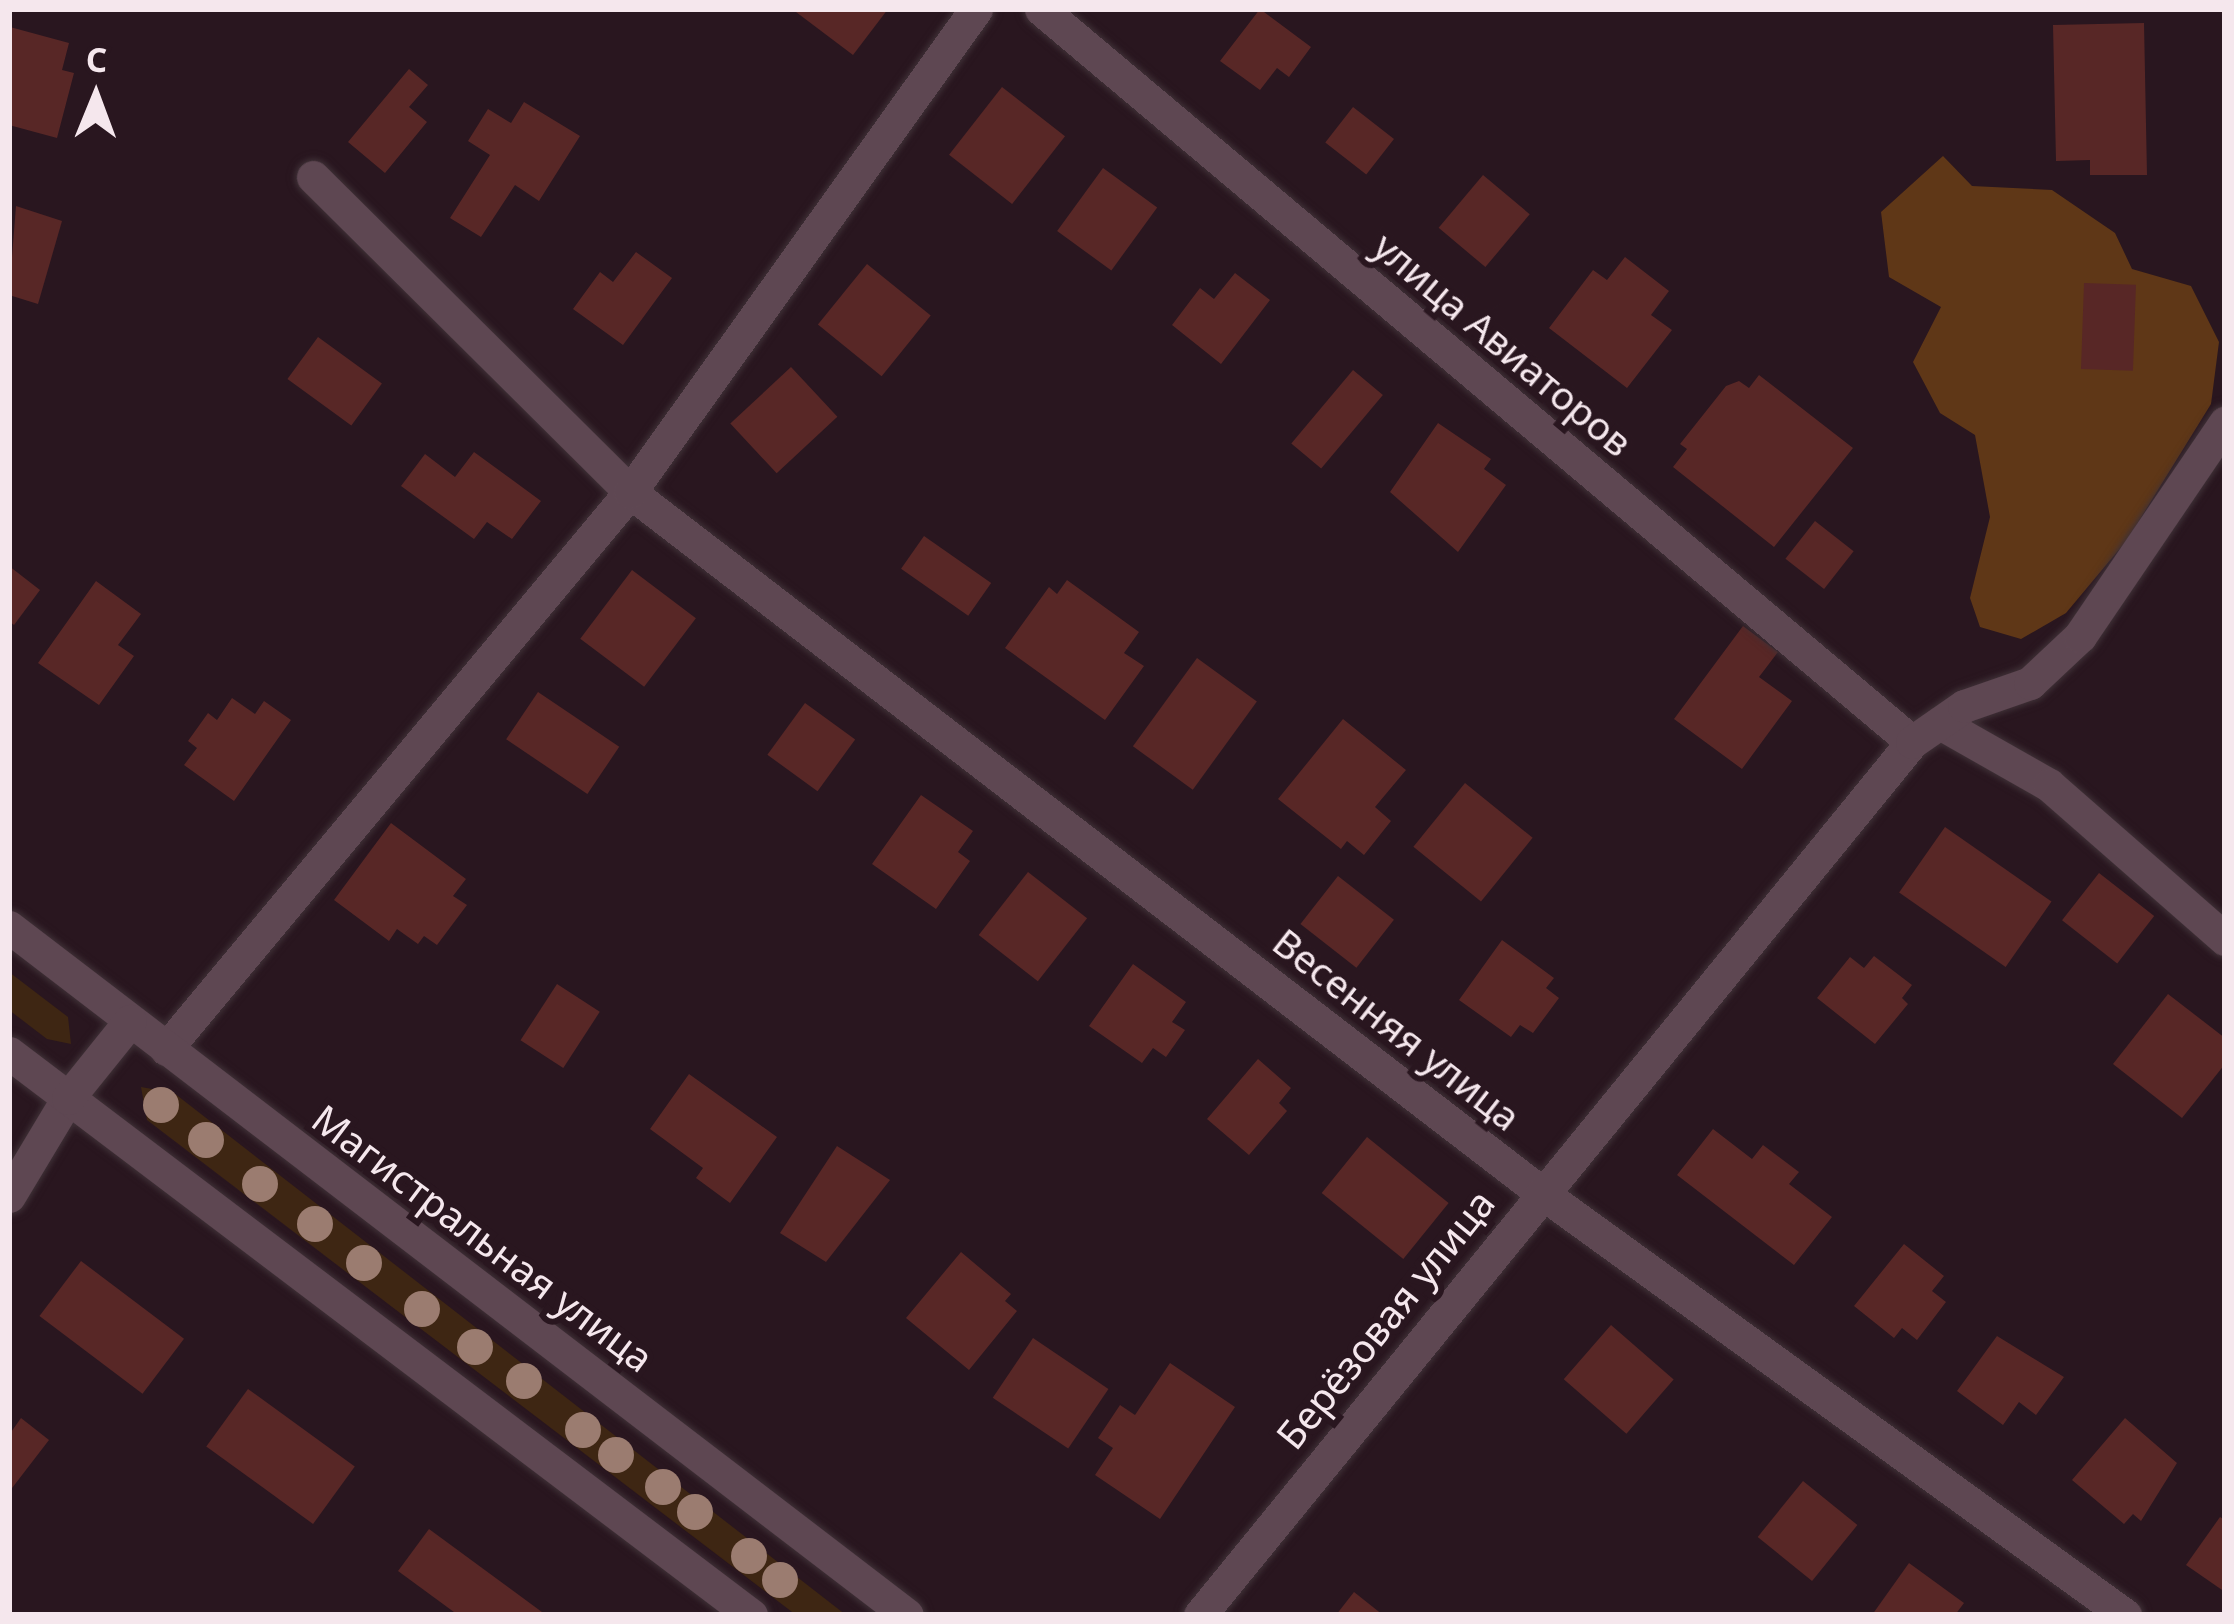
<!DOCTYPE html>
<html>
<head>
<meta charset="utf-8">
<style>
  body { margin:0 }
  #map { position:relative; width:2234px; height:1624px; overflow:hidden; background:#29161f; font-family:"Noto Sans",sans-serif }
  div>[style] { position:absolute }
  .green>* { inset:0; background:#3e2613 }
  .forest>* { inset:0; background:#5f3717 }
  .building>* { inset:0; background:#582726; transform-origin:0 0 }
  .roads { filter:drop-shadow(0 0 3px #3f3137) drop-shadow(0 0 3px #3f3137) }
  .minor>* { height:33px; margin:-16.5px; padding:0 16.5px; transform-origin:16.5px; border-radius:16.5px; background:#5e4752 }
  .secondary>* { height:33px; margin:-16.5px; padding:0 16.5px; transform-origin:16.5px; border-radius:16.5px; background:#5e4752 }
  .trees>* { width:36px; height:36px; margin:-18px; border-radius:50%; background:#9b7c70 }
  span { translate:-50% -50%; white-space:nowrap; text-align:center; line-height:1.15; -webkit-text-stroke:12px #29161f; paint-order:stroke }
  .street-label { font-size:39px; color:#f5e7ed }
  .frame { position:absolute; inset:0; border:12px solid #f5e7ed; pointer-events:none }
  .north { position:absolute; left:36px; top:36px; width:120px; height:120px; -webkit-text-stroke:9px #29161f; paint-order:stroke; rotate:1deg; font-size:33px; font-weight:700; line-height:48px; text-align:center; color:#f5e7ed }
  .north::after { content:''; display:block; margin:auto; width:42px; height:54px; background:#f5e7ed; clip-path:polygon(50% 0,100% 100%,50% 72%,0 100%) }
</style>
</head>
<body>
<div id="map">
  <div class="green">
    <i style="clip-path:polygon(9px 972px,68px 1017px,71px 1044px,47px 1039px,9px 1010px)"></i>
    <i style="clip-path:polygon(141px 1087px,174px 1093px,846px 1615px,796px 1615px,147px 1120px)"></i>
  </div>
  <div class="forest">
    <i style="clip-path:polygon(1943px 156px,1972px 186px,2052px 190px,2115px 233px,2132px 269px,2191px 286px,2219px 342px,2211px 404px,2127px 540px,2066px 613px,2021px 639px,1980px 627px,1970px 598px,1990px 517px,1975px 435px,1940px 413px,1913px 362px,1941px 307px,1889px 277px,1881px 212px)"></i>
  </div>
  <div class="building">
    <i style="clip-path:polygon(792px 9px,888px 9px,853px 55px)"></i>
    <i style="clip-path:polygon(1260px 9px,1311px 47px,1289px 77px,1277px 68px,1260px 90px,1220px 61px)"></i>
    <i style="clip-path:polygon(2144px 23px,2147px 175px,2090px 175px,2090px 160px,2056px 161px,2053px 25px)"></i>
    <i style="clip-path:polygon(10px 27px,69px 43px,62px 70px,74px 73px,57px 138px,9px 125px)"></i>
    <i style="clip-path:polygon(409px 69px,428px 85px,409px 107px,427px 122px,385px 173px,348px 142px)"></i>
    <i style="left:1002px;top:87px;width:80px;height:86px;rotate:38deg"></i>
    <i style="clip-path:polygon(524px 102px,580px 136px,539px 201px,515px 185px,481px 237px,450px 218px,490px 155px,468px 141px,488px 109px,511px 123px)"></i>
    <i style="left:1353px;top:107px;width:52px;height:45px;rotate:38deg"></i>
    <i style="left:1103px;top:168px;width:67px;height:78px;rotate:36deg"></i>
    <i style="left:1483px;top:175px;width:61px;height:69px;rotate:40deg"></i>
    <i style="clip-path:polygon(16px 206px,62px 221px,38px 304px,9px 295px)"></i>
    <i style="clip-path:polygon(636px 252px,672px 278px,623px 345px,573px 309px,600px 272px,613px 282px)"></i>
    <i style="clip-path:polygon(1625px 257px,1669px 291px,1651px 315px,1672px 330px,1627px 388px,1549px 328px,1593px 270px,1607px 280px)"></i>
    <i style="left:867px;top:264px;width:82px;height:78px;rotate:39deg"></i>
    <i style="clip-path:polygon(1235px 273px,1270px 300px,1221px 364px,1172px 325px,1200px 288px,1214px 299px)"></i>
    <i style="left:2084px;top:283px;width:52px;height:86px;rotate:2deg"></i>
    <i style="left:318px;top:337px;width:79px;height:52px;rotate:36deg"></i>
    <i style="left:791px;top:367px;width:68px;height:83px;rotate:47deg"></i>
    <i style="left:1353px;top:370px;width:39px;height:96px;rotate:40deg"></i>
    <i style="clip-path:polygon(1759px 375px,1853px 448px,1774px 547px,1673px 467px,1687px 449px,1680px 444px,1726px 386px,1739px 381px,1749px 388px)"></i>
    <i style="clip-path:polygon(1438px 423px,1491px 459px,1484px 469px,1506px 485px,1458px 552px,1390px 492px)"></i>
    <i style="clip-path:polygon(474px 452px,541px 501px,512px 539px,487px 522px,474px 539px,401px 486px,425px 454px,455px 477px)"></i>
    <i style="left:1815px;top:521px;width:49px;height:48px;rotate:38deg"></i>
    <i style="left:924px;top:536px;width:82px;height:40px;rotate:35deg"></i>
    <i style="clip-path:polygon(9px 566px,40px 590px,14px 625px,9px 621px)"></i>
    <i style="left:632px;top:570px;width:80px;height:86px;rotate:37deg"></i>
    <i style="clip-path:polygon(1067px 580px,1139px 632px,1124px 653px,1144px 666px,1105px 720px,1005px 648px,1049px 587px,1057px 594px)"></i>
    <i style="clip-path:polygon(96px 581px,141px 614px,118px 645px,134px 656px,99px 705px,38px 663px)"></i>
    <i style="clip-path:polygon(1743px 626px,1778px 652px,1759px 677px,1792px 701px,1742px 769px,1674px 719px)"></i>
    <i style="left:1197px;top:658px;width:74px;height:109px;rotate:36deg"></i>
    <i style="left:538px;top:692px;width:98px;height:57px;rotate:34deg"></i>
    <i style="clip-path:polygon(232px 698px,255px 714px,264px 701px,291px 720px,234px 801px,184px 765px,197px 748px,188px 741px,208px 713px,217px 720px)"></i>
    <i style="left:805px;top:703px;width:62px;height:64px;rotate:36deg"></i>
    <i style="clip-path:polygon(1343px 719px,1406px 770px,1375px 807px,1391px 821px,1364px 855px,1347px 841px,1341px 849px,1278px 799px)"></i>
    <i style="left:1465px;top:783px;width:87px;height:82px;rotate:39deg"></i>
    <i style="clip-path:polygon(921px 795px,973px 831px,958px 852px,970px 861px,936px 909px,872px 864px)"></i>
    <i style="clip-path:polygon(391px 823px,466px 879px,453px 896px,467px 905px,437px 945px,424px 936px,418px 944px,397px 929px,389px 941px,334px 900px)"></i>
    <i style="left:1945px;top:827px;width:130px;height:80px;rotate:35deg"></i>
    <i style="left:1028px;top:872px;width:75px;height:80px;rotate:38deg"></i>
    <i style="left:2099px;top:873px;width:70px;height:60px;rotate:38deg"></i>
    <i style="left:1338px;top:876px;width:71px;height:61px;rotate:38deg"></i>
    <i style="clip-path:polygon(1502px 940px,1554px 978px,1546px 988px,1559px 998px,1533px 1033px,1520px 1025px,1511px 1037px,1459px 1000px)"></i>
    <i style="clip-path:polygon(1874px 956px,1912px 985px,1902px 998px,1908px 1004px,1875px 1044px,1817px 998px,1850px 957px,1864px 968px)"></i>
    <i style="clip-path:polygon(1133px 964px,1186px 1002px,1172px 1022px,1185px 1030px,1166px 1057px,1153px 1048px,1142px 1063px,1089px 1026px)"></i>
    <i style="left:557px;top:984px;width:51px;height:67px;rotate:33deg"></i>
    <i style="clip-path:polygon(2168px 994px,2225px 1038px,2225px 1064px,2182px 1118px,2113px 1064px)"></i>
    <i style="clip-path:polygon(1258px 1059px,1291px 1088px,1279px 1103px,1287px 1111px,1249px 1155px,1207px 1119px)"></i>
    <i style="clip-path:polygon(689px 1074px,777px 1137px,730px 1203px,696px 1178px,703px 1168px,650px 1129px)"></i>
    <i style="clip-path:polygon(1713px 1129px,1752px 1159px,1763px 1145px,1799px 1172px,1789px 1184px,1832px 1217px,1794px 1265px,1677px 1175px)"></i>
    <i style="left:1367px;top:1137px;width:105px;height:72px;rotate:39deg"></i>
    <i style="clip-path:polygon(837px 1146px,890px 1180px,826px 1262px,780px 1233px)"></i>
    <i style="clip-path:polygon(1904px 1244px,1944px 1276px,1932px 1291px,1946px 1302px,1917px 1340px,1902px 1328px,1894px 1338px,1854px 1306px)"></i>
    <i style="clip-path:polygon(961px 1252px,1011px 1294px,1005px 1301px,1017px 1311px,969px 1370px,906px 1318px)"></i>
    <i style="left:81px;top:1261px;width:129px;height:69px;rotate:37deg"></i>
    <i style="left:1611px;top:1325px;width:83px;height:72px;rotate:41deg"></i>
    <i style="clip-path:polygon(1997px 1336px,2064px 1377px,2036px 1415px,2019px 1402px,2003px 1425px,1957px 1391px)"></i>
    <i style="left:1033px;top:1338px;width:91px;height:72px;rotate:34deg"></i>
    <i style="clip-path:polygon(1170px 1363px,1235px 1407px,1160px 1519px,1095px 1475px,1113px 1448px,1098px 1438px,1120px 1405px,1135px 1415px)"></i>
    <i style="left:248px;top:1389px;width:132px;height:71px;rotate:36deg"></i>
    <i style="clip-path:polygon(21px 1418px,49px 1440px,9px 1492px,9px 1435px)"></i>
    <i style="clip-path:polygon(2125px 1418px,2177px 1463px,2141px 1521px,2133px 1514px,2124px 1524px,2072px 1480px)"></i>
    <i style="left:1803px;top:1481px;width:70px;height:72px;rotate:39deg"></i>
    <i style="clip-path:polygon(2220px 1517px,2225px 1520px,2225px 1592px,2186px 1565px)"></i>
    <i style="clip-path:polygon(429px 1529px,546px 1615px,458px 1615px,398px 1571px)"></i>
    <i style="clip-path:polygon(1909px 1563px,1964px 1603px,1955px 1615px,1872px 1615px)"></i>
    <i style="clip-path:polygon(1354px 1592px,1383px 1615px,1336px 1615px)"></i>
  </div>
  <div class="roads">
    <div class="minor">
      <i style="left:1041px;top:9px;width:1138px;rotate:40.08deg"></i>
      <i style="left:313px;top:177px;width:447px;rotate:44.8deg"></i>
      <i style="left:630px;top:492px;width:1150px;rotate:37.55deg"></i>
      <i style="left:1542px;top:1193px;width:720px;rotate:35.9deg"></i>
      <i style="left:1940px;top:723px;width:125px;rotate:29.6deg"></i>
      <i style="left:2049px;top:785px;width:234px;rotate:41.2deg"></i>
      <i style="left:166px;top:1049px;width:725px;rotate:-50.2deg"></i>
      <i style="left:630px;top:492px;width:594px;rotate:-54.38deg"></i>
      <i style="left:9px;top:1196px;width:114px;rotate:-59deg"></i>
      <i style="left:1200px;top:1615px;width:1127px;rotate:-50.8deg"></i>
      <i style="left:1912px;top:742px;width:63px;rotate:-34.7deg"></i>
      <i style="left:1964px;top:706px;width:70px;rotate:-19.2deg"></i>
      <i style="left:2030px;top:683px;width:69px;rotate:-43.2deg"></i>
      <i style="left:2080px;top:636px;width:258px;rotate:-55.8deg"></i>
    </div>
    <div class="secondary">
      <i style="left:9px;top:927px;width:1131px;rotate:37.46deg"></i>
      <i style="left:9px;top:1053px;width:931px;rotate:37.14deg"></i>
      <i style="left:68px;top:1098px;width:99px;rotate:-51.2deg"></i>
    </div>
  </div>
  <div class="trees">
    <i style="left:161px;top:1105px"></i>
    <i style="left:206px;top:1140px"></i>
    <i style="left:260px;top:1184px"></i>
    <i style="left:315px;top:1224px"></i>
    <i style="left:364px;top:1263px"></i>
    <i style="left:422px;top:1309px"></i>
    <i style="left:475px;top:1347px"></i>
    <i style="left:524px;top:1381px"></i>
    <i style="left:583px;top:1430px"></i>
    <i style="left:616px;top:1455px"></i>
    <i style="left:663px;top:1487px"></i>
    <i style="left:695px;top:1512px"></i>
    <i style="left:749px;top:1556px"></i>
    <i style="left:780px;top:1580px"></i>
  </div>
  <div class="street-label">
    <span style="left:1503px;top:344px;rotate:40deg">улица Авиаторов</span>
    <span style="left:1397px;top:1029px;rotate:38deg">Весенняя улица</span>
    <span style="left:483px;top:1238px;rotate:37deg">Магистральная улица</span>
    <span style="left:1385px;top:1319px;rotate:-51deg">Берёзовая улица</span>
  </div>
  <div class="frame"></div>
  <div class="north">С</div>
</div>
</body>
</html>
